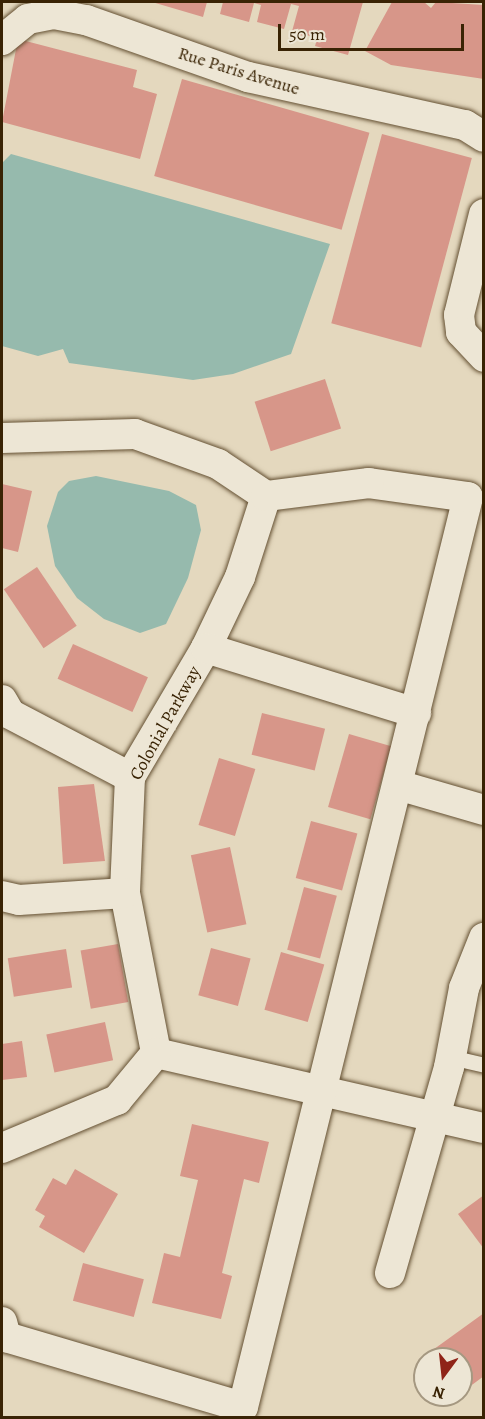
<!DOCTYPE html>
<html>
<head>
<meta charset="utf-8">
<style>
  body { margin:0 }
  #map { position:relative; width:485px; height:1419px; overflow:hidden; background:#e4d8be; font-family:Alegreya,serif }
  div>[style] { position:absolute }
  .water>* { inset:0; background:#96baad }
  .building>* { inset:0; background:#d79689; transform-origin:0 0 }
  .roads { filter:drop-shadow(0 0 2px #645032) drop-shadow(0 0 2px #645032) }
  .lane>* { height:15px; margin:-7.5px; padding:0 7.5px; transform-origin:7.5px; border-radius:7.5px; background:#ede6d5 }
  .street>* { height:30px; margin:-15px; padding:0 15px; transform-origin:15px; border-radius:15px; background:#ede6d5 }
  span { translate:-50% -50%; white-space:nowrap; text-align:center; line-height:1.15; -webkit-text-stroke:5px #ede6d5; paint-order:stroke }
  .street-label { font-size:18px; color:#392304 }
  .frame { position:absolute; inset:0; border:3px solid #392304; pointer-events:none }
  .north { position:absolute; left:413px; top:1347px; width:60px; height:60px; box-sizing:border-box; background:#ede6d5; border:2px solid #a59881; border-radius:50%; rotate:195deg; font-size:16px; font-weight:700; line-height:24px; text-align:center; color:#392304 }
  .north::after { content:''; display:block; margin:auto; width:21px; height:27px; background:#8f2418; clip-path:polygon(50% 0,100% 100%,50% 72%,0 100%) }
  .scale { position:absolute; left:278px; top:24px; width:186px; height:27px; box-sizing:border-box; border:3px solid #392304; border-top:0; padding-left:8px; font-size:18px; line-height:21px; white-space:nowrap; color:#392304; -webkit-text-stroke:4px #ede6d5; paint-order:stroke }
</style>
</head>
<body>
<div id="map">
  <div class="water">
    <i style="clip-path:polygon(11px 154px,330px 244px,291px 354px,233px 374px,193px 380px,69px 363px,63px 349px,38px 356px,2px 346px,2px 163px)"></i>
    <i style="clip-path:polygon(96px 476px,169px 491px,196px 505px,201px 530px,188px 578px,166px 624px,140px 633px,104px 619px,77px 598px,55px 566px,47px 526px,58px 492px,69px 481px)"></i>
  </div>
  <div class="building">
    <i style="clip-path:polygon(152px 2px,207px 2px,203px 17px)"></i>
    <i style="clip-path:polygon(223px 2px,363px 2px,348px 55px,315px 46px,318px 36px,291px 35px,299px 6px,291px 4px,284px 29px,257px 22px,261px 5px,254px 3px,249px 22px,220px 14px)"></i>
    <i style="clip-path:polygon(392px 2px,424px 2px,431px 8px,436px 2px,484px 5px,484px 79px,391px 65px,365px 51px)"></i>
    <i style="clip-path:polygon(18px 39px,137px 70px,133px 87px,157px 94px,140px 159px,2px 122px)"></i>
    <i style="left:182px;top:79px;width:195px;height:101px;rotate:16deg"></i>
    <i style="left:382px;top:134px;width:93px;height:196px;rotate:15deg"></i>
    <i style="left:325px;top:379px;width:52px;height:74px;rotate:72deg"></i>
    <i style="clip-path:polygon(2px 484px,32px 491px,18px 552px,2px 548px)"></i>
    <i style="left:37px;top:567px;width:71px;height:40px;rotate:56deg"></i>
    <i style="left:73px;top:644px;width:82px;height:38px;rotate:24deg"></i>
    <i style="left:262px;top:713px;width:65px;height:43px;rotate:14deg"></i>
    <i style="left:349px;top:734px;width:44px;height:76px;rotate:16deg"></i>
    <i style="left:219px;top:758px;width:38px;height:70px;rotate:17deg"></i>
    <i style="clip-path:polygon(94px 784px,105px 861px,63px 864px,58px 787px)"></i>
    <i style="left:311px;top:821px;width:48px;height:59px;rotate:15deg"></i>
    <i style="left:230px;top:847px;width:79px;height:40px;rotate:78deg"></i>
    <i style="left:304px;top:887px;width:34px;height:65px;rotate:15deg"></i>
    <i style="left:118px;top:944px;width:59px;height:38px;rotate:80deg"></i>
    <i style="left:211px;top:948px;width:41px;height:49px;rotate:15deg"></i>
    <i style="left:66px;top:949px;width:39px;height:59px;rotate:81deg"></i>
    <i style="left:281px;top:952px;width:45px;height:60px;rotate:16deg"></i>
    <i style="left:105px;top:1022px;width:39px;height:60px;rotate:78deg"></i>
    <i style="clip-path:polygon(22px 1041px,27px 1077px,2px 1080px,2px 1044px)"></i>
    <i style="clip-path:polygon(192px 1124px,269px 1142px,259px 1183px,244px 1179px,222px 1273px,232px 1276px,221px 1319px,152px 1303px,164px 1253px,180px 1257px,198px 1180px,180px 1176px)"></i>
    <i style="clip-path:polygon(75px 1169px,118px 1194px,84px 1253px,39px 1227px,45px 1216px,35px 1210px,53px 1178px,66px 1185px)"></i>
    <i style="clip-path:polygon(484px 1195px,484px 1249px,458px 1214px)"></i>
    <i style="left:83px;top:1263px;width:63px;height:39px;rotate:15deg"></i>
    <i style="clip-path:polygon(484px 1313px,484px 1376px,461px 1393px,461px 1359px,436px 1359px,430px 1352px)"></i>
  </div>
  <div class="roads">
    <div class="lane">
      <i style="left:450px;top:1057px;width:35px;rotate:13deg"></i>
    </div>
    <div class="street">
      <i style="left:2px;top:40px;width:33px;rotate:-39deg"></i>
      <i style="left:28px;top:19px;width:26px;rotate:-11deg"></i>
      <i style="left:54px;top:14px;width:33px;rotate:11deg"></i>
      <i style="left:86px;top:20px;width:172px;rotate:19.4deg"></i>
      <i style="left:248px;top:77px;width:222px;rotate:12.5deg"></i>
      <i style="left:465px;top:125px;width:22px;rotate:32deg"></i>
      <i style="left:484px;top:214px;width:104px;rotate:103.9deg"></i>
      <i style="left:459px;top:315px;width:17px;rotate:83deg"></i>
      <i style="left:461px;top:332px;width:34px;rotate:47deg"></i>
      <i style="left:2px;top:438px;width:133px;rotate:-1.7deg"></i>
      <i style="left:135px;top:434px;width:88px;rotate:19.9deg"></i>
      <i style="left:218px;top:464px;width:58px;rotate:33.7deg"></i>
      <i style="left:266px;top:496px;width:85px;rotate:107.8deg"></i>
      <i style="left:240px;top:577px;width:79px;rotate:115.6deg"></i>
      <i style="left:206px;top:648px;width:150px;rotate:120.5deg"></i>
      <i style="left:130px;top:777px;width:116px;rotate:92.5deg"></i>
      <i style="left:125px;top:893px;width:163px;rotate:79deg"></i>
      <i style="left:206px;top:648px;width:220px;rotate:17.2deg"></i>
      <i style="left:2px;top:700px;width:16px;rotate:60deg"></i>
      <i style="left:10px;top:714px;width:136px;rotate:27.7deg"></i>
      <i style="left:398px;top:785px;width:90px;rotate:16.2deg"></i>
      <i style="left:2px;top:896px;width:17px;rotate:13deg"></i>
      <i style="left:19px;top:900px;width:106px;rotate:-3.8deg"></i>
      <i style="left:156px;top:1053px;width:336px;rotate:12.9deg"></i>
      <i style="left:2px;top:1148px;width:125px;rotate:-22.7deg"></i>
      <i style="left:117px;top:1100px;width:61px;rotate:-50.3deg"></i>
      <i style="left:390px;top:1273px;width:214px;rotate:-74deg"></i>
      <i style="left:449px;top:1067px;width:80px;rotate:-79.2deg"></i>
      <i style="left:464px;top:988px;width:54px;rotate:-68.2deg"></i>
      <i style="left:2px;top:1322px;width:16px;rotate:75deg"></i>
      <i style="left:6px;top:1337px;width:247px;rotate:16.5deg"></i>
      <i style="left:243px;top:1407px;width:937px;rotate:-76.11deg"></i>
      <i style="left:468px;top:497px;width:100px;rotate:-172deg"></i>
      <i style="left:369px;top:483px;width:104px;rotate:172.8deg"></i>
    </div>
  </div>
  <div class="street-label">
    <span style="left:239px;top:71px;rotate:17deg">Rue Paris Avenue</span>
    <span style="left:165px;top:723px;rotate:-61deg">Colonial Parkway</span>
  </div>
  <div class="frame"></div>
  <div class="north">N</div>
  <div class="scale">50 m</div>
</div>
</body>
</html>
